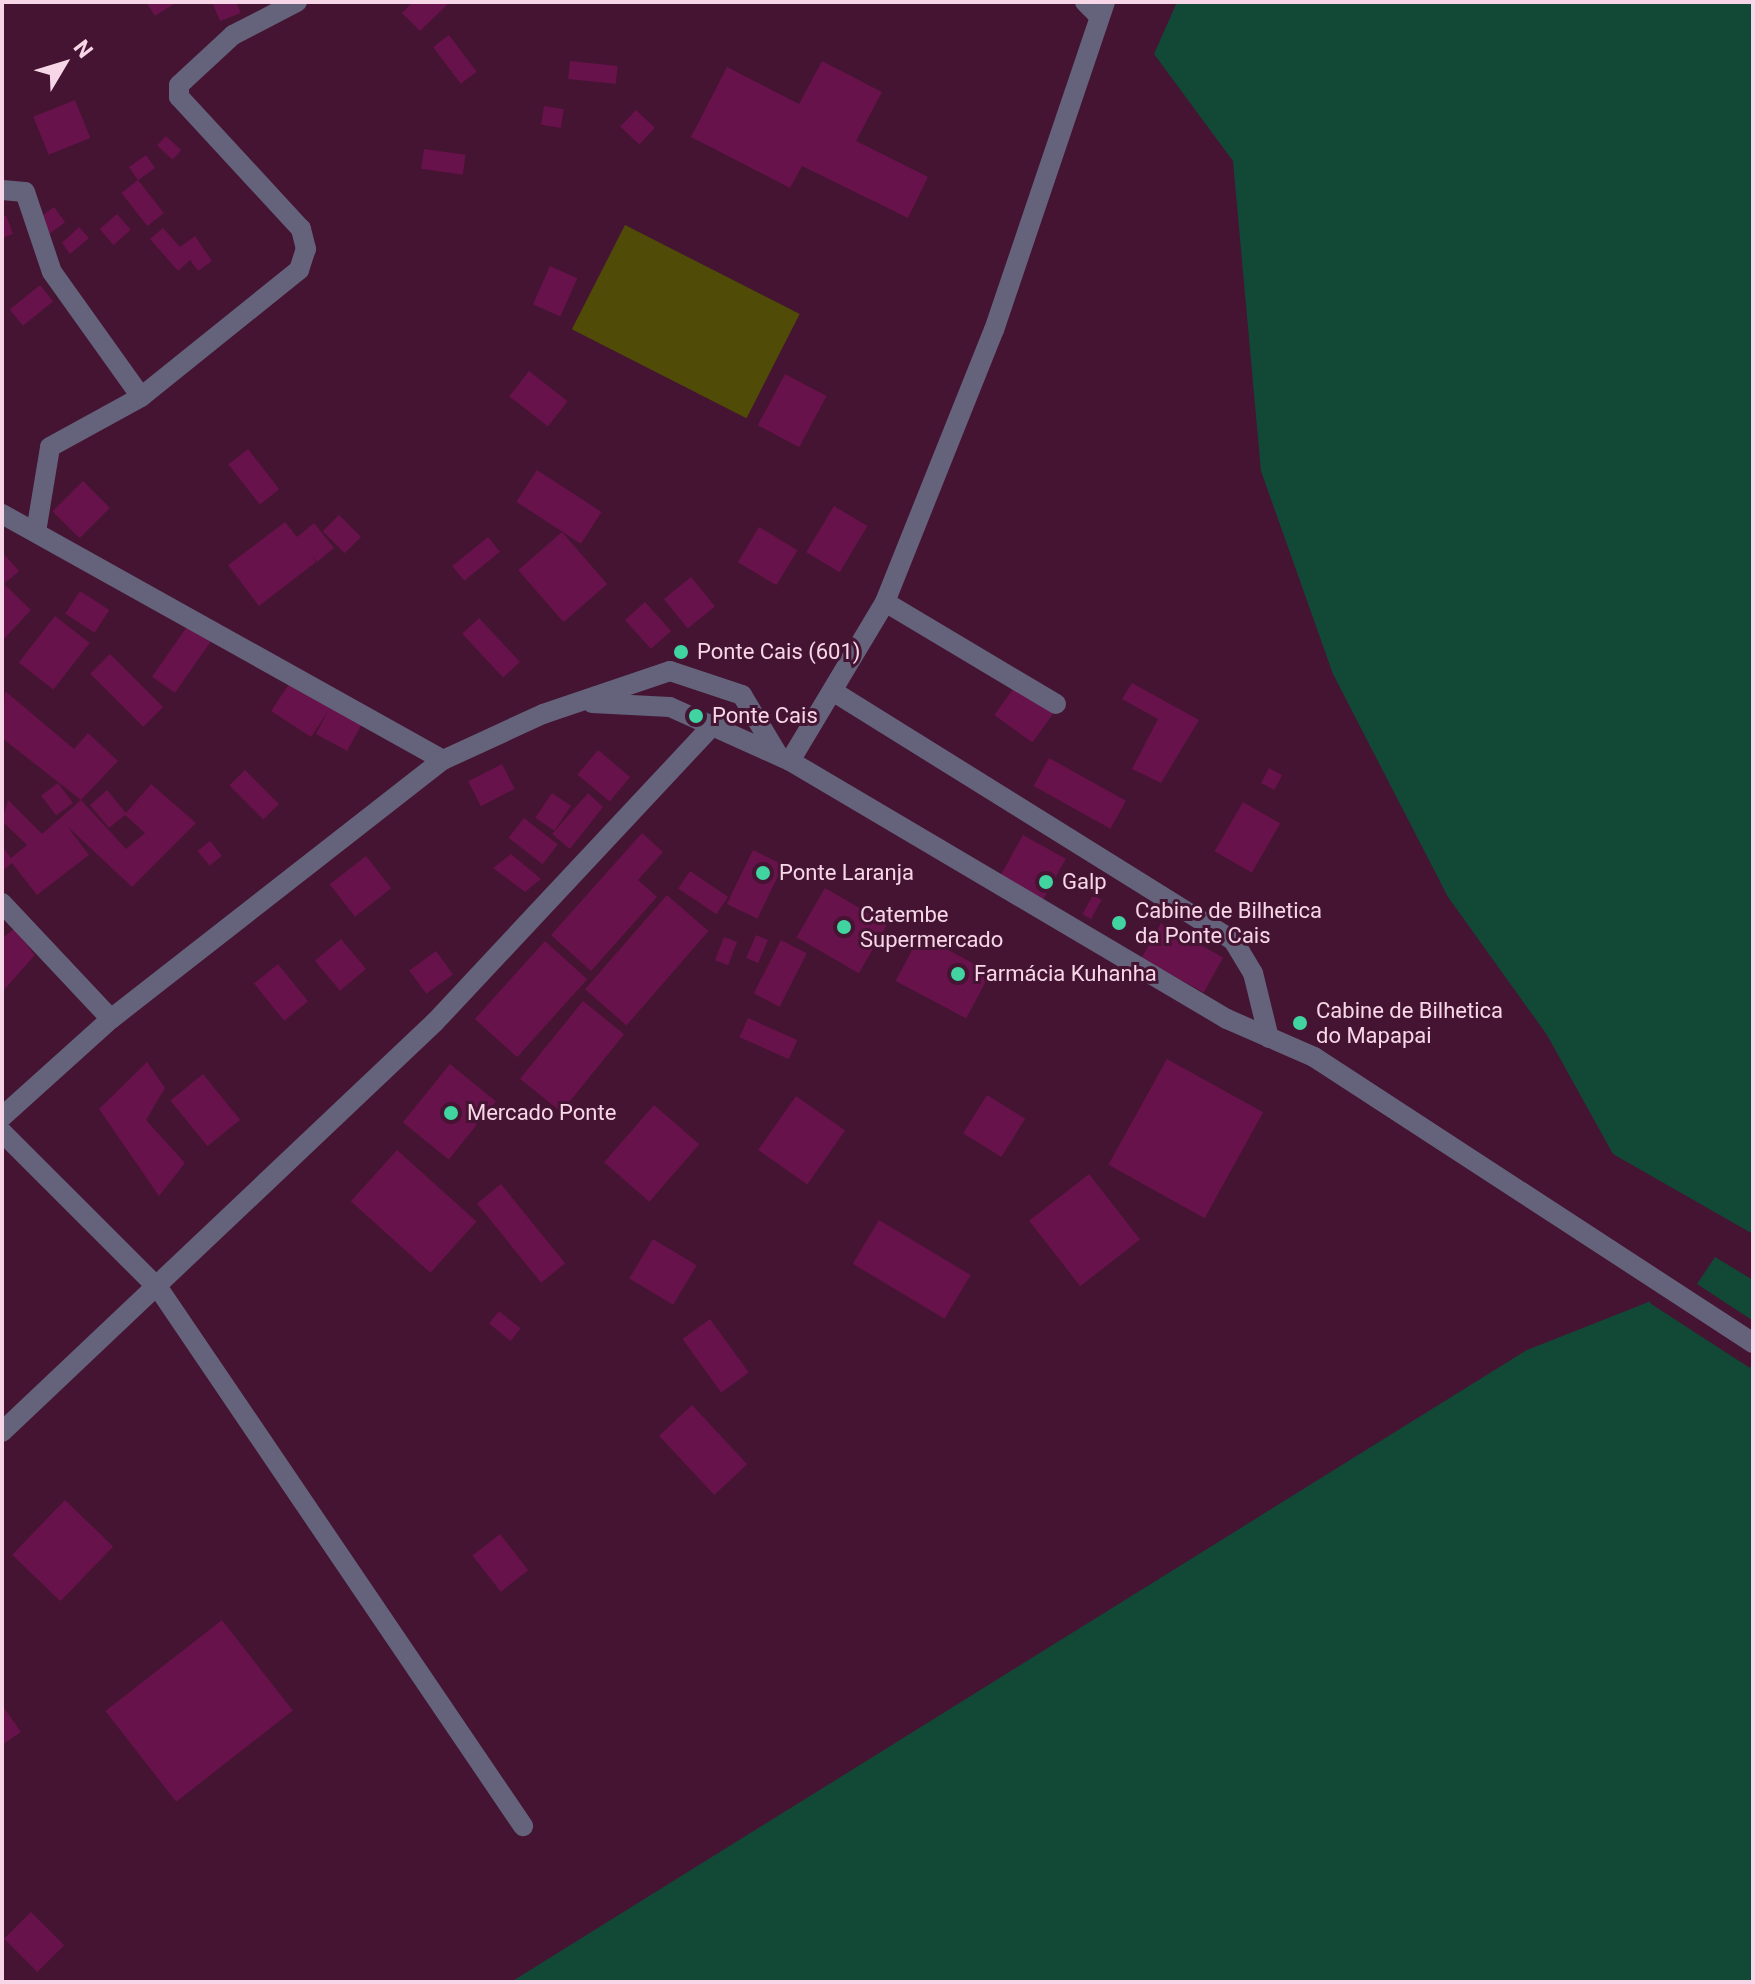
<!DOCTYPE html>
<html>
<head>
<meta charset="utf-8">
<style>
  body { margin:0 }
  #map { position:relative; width:1755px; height:1984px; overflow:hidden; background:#441432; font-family:Roboto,sans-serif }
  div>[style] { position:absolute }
  .green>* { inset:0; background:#504c07; transform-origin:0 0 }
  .water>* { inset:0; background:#124936 }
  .pier>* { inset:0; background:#441432; transform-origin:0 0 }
  .building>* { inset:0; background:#67124a; transform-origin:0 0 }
  .minor>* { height:20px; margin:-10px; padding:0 10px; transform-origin:10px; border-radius:10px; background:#64637b }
  .dots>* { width:22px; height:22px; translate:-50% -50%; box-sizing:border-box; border:4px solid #441432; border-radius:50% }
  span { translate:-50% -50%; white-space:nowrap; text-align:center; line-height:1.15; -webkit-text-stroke:6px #441432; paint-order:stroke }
  .poi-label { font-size:22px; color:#f7d7e7 }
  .left { translate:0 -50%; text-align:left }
  .frame { position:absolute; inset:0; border:4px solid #f7d7e7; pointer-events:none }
  .north { position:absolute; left:24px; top:24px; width:80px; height:80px; -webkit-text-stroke:6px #441432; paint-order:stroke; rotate:52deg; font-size:22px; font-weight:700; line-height:32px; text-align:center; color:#f7d7e7 }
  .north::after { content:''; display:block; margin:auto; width:28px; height:36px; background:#f7d7e7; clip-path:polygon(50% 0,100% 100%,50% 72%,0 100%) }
</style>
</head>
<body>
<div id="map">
  <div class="green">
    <i style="left:625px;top:225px;width:196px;height:117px;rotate:27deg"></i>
  </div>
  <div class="water">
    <i style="clip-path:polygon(1177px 2px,1753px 2px,1753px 1234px,1613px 1154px,1547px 1035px,1448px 897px,1333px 674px,1261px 471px,1233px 161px,1154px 54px)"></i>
    <i style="clip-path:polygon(1715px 1257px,1753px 1280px,1753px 1321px,1697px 1284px)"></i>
    <i style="clip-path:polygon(1651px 1301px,1753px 1368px,1753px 1982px,511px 1982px,1527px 1350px)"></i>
  </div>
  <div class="pier">
    <i style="clip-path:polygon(1693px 1282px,1753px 1321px,1753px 1325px,1695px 1287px)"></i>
    <i style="left:1653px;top:1298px;width:119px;height:6px;rotate:33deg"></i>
  </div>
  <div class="building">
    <i style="clip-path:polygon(146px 2px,177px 2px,155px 16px)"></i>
    <i style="clip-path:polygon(212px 2px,236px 2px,241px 13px,220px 21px)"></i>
    <i style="clip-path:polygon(413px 2px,450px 2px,420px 31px,402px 13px)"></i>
    <i style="left:449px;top:35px;width:46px;height:20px;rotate:53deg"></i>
    <i style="left:570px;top:61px;width:48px;height:18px;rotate:6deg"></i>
    <i style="clip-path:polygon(822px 61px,882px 92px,856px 141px,928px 177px,908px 218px,802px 166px,790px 188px,691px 137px,727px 67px,799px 104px)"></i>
    <i style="left:75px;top:100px;width:41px;height:45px;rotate:68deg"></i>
    <i style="left:544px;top:106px;width:20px;height:19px;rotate:9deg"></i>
    <i style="left:636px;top:110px;width:26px;height:23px;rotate:43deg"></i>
    <i style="left:166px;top:136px;width:21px;height:13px;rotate:43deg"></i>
    <i style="left:424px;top:149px;width:42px;height:20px;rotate:8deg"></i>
    <i style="left:146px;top:155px;width:16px;height:21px;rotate:55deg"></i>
    <i style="left:138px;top:180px;width:42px;height:21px;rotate:52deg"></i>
    <i style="left:54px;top:207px;width:19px;height:22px;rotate:54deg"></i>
    <i style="left:117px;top:214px;width:21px;height:23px;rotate:49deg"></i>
    <i style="clip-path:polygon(6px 215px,13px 234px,2px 238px,2px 217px)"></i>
    <i style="clip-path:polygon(79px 227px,89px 238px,70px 254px,62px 243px)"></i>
    <i style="clip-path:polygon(163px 228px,180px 247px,195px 236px,212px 261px,198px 271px,190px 260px,178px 271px,150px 239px)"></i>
    <i style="left:550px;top:266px;width:30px;height:42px;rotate:24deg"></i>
    <i style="left:40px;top:285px;width:21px;height:39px;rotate:51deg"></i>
    <i style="left:529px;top:371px;width:49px;height:32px;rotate:38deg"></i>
    <i style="left:785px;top:374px;width:47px;height:58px;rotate:28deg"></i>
    <i style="left:248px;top:449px;width:51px;height:25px;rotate:52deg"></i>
    <i style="left:537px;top:470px;width:77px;height:38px;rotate:33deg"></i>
    <i style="left:83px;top:481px;width:38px;height:43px;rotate:45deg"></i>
    <i style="left:834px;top:506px;width:39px;height:54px;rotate:31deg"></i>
    <i style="left:339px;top:515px;width:31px;height:23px;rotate:45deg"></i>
    <i style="clip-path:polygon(285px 522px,297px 537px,314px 523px,334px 548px,317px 562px,311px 554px,316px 562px,259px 606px,228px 565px)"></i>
    <i style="left:759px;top:527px;width:45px;height:41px;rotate:31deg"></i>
    <i style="left:562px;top:532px;width:69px;height:58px;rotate:49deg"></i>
    <i style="left:488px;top:537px;width:19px;height:46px;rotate:51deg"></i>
    <i style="clip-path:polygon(2px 552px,19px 571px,4px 584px,31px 610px,2px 641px)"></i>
    <i style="left:691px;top:577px;width:38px;height:35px;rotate:51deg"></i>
    <i style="left:80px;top:591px;width:35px;height:27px;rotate:33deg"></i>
    <i style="left:645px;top:602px;width:39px;height:27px;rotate:48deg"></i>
    <i style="left:55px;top:616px;width:44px;height:59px;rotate:38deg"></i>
    <i style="left:479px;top:618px;width:60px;height:23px;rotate:47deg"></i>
    <i style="left:191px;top:621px;width:28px;height:68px;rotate:35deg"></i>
    <i style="left:110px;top:654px;width:75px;height:28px;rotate:45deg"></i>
    <i style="clip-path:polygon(293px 678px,363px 722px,347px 751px,316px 734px,328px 711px,311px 737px,271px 711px)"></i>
    <i style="clip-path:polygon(1132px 683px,1199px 720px,1161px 783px,1132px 769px,1158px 719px,1122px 699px)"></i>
    <i style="left:1016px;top:685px;width:47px;height:37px;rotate:36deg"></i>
    <i style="clip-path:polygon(5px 691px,74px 749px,88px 733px,118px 761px,81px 800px,2px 738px)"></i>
    <i style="left:598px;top:750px;width:42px;height:32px;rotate:40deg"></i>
    <i style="left:1049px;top:758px;width:88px;height:32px;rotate:29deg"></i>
    <i style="left:502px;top:764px;width:28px;height:38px;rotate:63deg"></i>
    <i style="left:1269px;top:768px;width:15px;height:17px;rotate:28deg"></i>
    <i style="left:245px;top:770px;width:48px;height:22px;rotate:45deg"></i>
    <i style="left:58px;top:783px;width:25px;height:21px;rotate:53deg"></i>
    <i style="clip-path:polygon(151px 784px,196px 823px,132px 887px,68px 827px,89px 855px,37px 895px,12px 863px,2px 871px,2px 846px,11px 858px,27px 845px,2px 821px,8px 800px,42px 834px,81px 800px,126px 849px,145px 833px,125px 815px,109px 828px,90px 805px,107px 790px,126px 813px)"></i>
    <i style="left:552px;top:793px;width:23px;height:30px;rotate:34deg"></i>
    <i style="clip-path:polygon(588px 793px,603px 807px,570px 849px,552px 834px)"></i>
    <i style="left:1243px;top:802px;width:43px;height:57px;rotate:30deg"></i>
    <i style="left:524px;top:818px;width:43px;height:25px;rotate:38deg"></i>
    <i style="clip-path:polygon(642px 833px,663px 852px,638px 880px,657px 897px,591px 971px,551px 935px)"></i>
    <i style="left:1023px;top:835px;width:49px;height:51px;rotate:29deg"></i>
    <i style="left:210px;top:841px;width:19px;height:16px;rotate:51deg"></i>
    <i style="left:753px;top:850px;width:34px;height:60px;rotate:26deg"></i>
    <i style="clip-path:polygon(511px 854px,541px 879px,525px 892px,493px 868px)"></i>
    <i style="left:366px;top:856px;width:41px;height:46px;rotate:52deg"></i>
    <i style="left:690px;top:871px;width:46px;height:21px;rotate:34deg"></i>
    <i style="left:825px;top:888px;width:72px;height:57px;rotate:30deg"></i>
    <i style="left:667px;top:895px;width:55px;height:125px;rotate:41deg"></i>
    <i style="left:1093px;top:895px;width:10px;height:22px;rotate:29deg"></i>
    <i style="left:1161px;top:923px;width:71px;height:40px;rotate:29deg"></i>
    <i style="clip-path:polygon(14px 929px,35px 955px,2px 992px,2px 938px)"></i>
    <i style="left:756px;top:935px;width:13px;height:25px;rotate:23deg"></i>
    <i style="left:920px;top:935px;width:80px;height:52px;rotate:28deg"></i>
    <i style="left:724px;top:937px;width:14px;height:25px;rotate:21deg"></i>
    <i style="left:341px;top:939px;width:39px;height:34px;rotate:50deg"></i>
    <i style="left:781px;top:940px;width:29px;height:60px;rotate:27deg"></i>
    <i style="left:545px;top:941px;width:57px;height:105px;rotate:42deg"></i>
    <i style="left:436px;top:951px;width:29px;height:33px;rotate:54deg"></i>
    <i style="left:278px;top:964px;width:48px;height:31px;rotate:51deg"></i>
    <i style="left:583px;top:1001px;width:53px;height:100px;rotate:39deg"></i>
    <i style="left:1298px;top:1016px;width:11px;height:11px;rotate:34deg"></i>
    <i style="left:748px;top:1018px;width:54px;height:21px;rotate:24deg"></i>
    <i style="left:1167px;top:1059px;width:110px;height:121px;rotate:29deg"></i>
    <i style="clip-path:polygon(147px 1062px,165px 1088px,146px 1120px,185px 1163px,159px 1196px,99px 1109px)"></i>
    <i style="left:450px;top:1064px;width:59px;height:75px;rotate:39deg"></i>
    <i style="left:203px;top:1074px;width:59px;height:42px;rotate:51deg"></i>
    <i style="left:987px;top:1095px;width:45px;height:45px;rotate:32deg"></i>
    <i style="left:796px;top:1096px;width:60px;height:66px;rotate:35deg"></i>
    <i style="left:654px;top:1105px;width:60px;height:76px;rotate:41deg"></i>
    <i style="left:397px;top:1150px;width:107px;height:69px;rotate:42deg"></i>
    <i style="left:1089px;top:1174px;width:83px;height:76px;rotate:52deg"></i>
    <i style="left:501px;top:1184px;width:102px;height:31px;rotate:51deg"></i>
    <i style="left:879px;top:1220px;width:107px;height:51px;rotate:31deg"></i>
    <i style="left:653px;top:1239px;width:51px;height:46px;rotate:31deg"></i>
    <i style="left:499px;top:1311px;width:28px;height:16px;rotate:39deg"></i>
    <i style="left:710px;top:1319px;width:66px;height:34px;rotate:54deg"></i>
    <i style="left:692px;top:1405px;width:81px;height:45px;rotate:47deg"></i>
    <i style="left:65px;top:1500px;width:67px;height:76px;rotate:44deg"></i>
    <i style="left:500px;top:1534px;width:46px;height:35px;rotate:52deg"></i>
    <i style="left:222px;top:1620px;width:115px;height:148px;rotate:52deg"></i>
    <i style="clip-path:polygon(2px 1705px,21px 1732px,2px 1745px)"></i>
    <i style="left:31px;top:1912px;width:47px;height:38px;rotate:45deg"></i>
  </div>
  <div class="minor">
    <i style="left:1085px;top:2px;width:20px;rotate:45deg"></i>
    <i style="left:2px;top:190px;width:23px;rotate:5deg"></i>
    <i style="left:25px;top:192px;width:84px;rotate:71.4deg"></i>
    <i style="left:52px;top:272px;width:153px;rotate:54.5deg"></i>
    <i style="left:2px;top:514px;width:505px;rotate:29.15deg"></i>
    <i style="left:36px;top:532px;width:86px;rotate:-80.6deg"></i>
    <i style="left:50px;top:447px;width:104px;rotate:-28.8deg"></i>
    <i style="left:141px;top:397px;width:203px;rotate:-38.8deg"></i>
    <i style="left:299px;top:270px;width:22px;rotate:-72deg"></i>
    <i style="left:306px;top:249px;width:21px;rotate:-104deg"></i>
    <i style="left:301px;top:229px;width:180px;rotate:-132.7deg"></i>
    <i style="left:179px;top:97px;width:12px;rotate:-90deg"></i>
    <i style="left:179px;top:85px;width:74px;rotate:-42.8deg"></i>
    <i style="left:233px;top:35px;width:72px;rotate:-27.3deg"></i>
    <i style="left:885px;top:602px;width:199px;rotate:30.8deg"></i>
    <i style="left:834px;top:692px;width:470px;rotate:31.9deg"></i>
    <i style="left:1233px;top:940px;width:39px;rotate:59deg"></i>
    <i style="left:1253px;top:973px;width:67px;rotate:76.2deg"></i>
    <i style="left:592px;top:703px;width:78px;rotate:2.9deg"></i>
    <i style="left:670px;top:707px;width:132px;rotate:24.2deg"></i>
    <i style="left:790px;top:761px;width:507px;rotate:30.56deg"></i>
    <i style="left:1227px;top:1019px;width:95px;rotate:23.6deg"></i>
    <i style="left:1314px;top:1057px;width:524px;rotate:33.08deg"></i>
    <i style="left:790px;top:761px;width:185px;rotate:-59.1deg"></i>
    <i style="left:885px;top:602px;width:293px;rotate:-68.2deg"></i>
    <i style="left:994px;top:330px;width:346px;rotate:-71.3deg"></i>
    <i style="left:2px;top:903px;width:159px;rotate:46.8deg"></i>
    <i style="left:2px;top:1117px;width:147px;rotate:-42deg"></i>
    <i style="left:111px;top:1019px;width:421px;rotate:-38deg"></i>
    <i style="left:443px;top:760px;width:110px;rotate:-24.7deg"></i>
    <i style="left:543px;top:714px;width:134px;rotate:-18.7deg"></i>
    <i style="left:670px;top:671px;width:76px;rotate:18.4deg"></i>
    <i style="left:742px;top:695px;width:70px;rotate:59deg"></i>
    <i style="left:2px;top:1132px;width:222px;rotate:45deg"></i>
    <i style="left:159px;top:1289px;width:649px;rotate:55.87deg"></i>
    <i style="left:2px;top:1432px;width:596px;rotate:-43.44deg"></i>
    <i style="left:435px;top:1022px;width:410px;rotate:-46.9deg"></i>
  </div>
  <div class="dots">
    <i style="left:681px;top:652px;background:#41d4a1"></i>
    <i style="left:696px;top:716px;background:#41d4a1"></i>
    <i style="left:763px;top:873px;background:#41d4a1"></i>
    <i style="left:1046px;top:882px;background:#41d4a1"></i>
    <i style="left:1119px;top:923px;background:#41d4a1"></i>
    <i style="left:844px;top:927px;background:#41d4a1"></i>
    <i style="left:958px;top:974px;background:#41d4a1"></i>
    <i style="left:1300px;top:1023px;background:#41d4a1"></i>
    <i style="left:451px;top:1113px;background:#41d4a1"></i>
  </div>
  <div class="poi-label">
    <span class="left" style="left:697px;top:652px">Ponte Cais (601)</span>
    <span class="left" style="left:712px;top:716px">Ponte Cais</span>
    <span class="left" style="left:779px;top:873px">Ponte Laranja</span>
    <span class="left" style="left:1062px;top:882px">Galp</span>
    <span class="left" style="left:1135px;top:923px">Cabine de Bilhetica<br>da Ponte Cais</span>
    <span class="left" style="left:860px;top:927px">Catembe<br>Supermercado</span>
    <span class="left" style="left:974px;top:974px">Farmácia Kuhanha</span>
    <span class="left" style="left:1316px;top:1023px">Cabine de Bilhetica<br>do Mapapai</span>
    <span class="left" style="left:467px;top:1113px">Mercado Ponte</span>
  </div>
  <div class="frame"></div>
  <div class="north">N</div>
</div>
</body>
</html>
